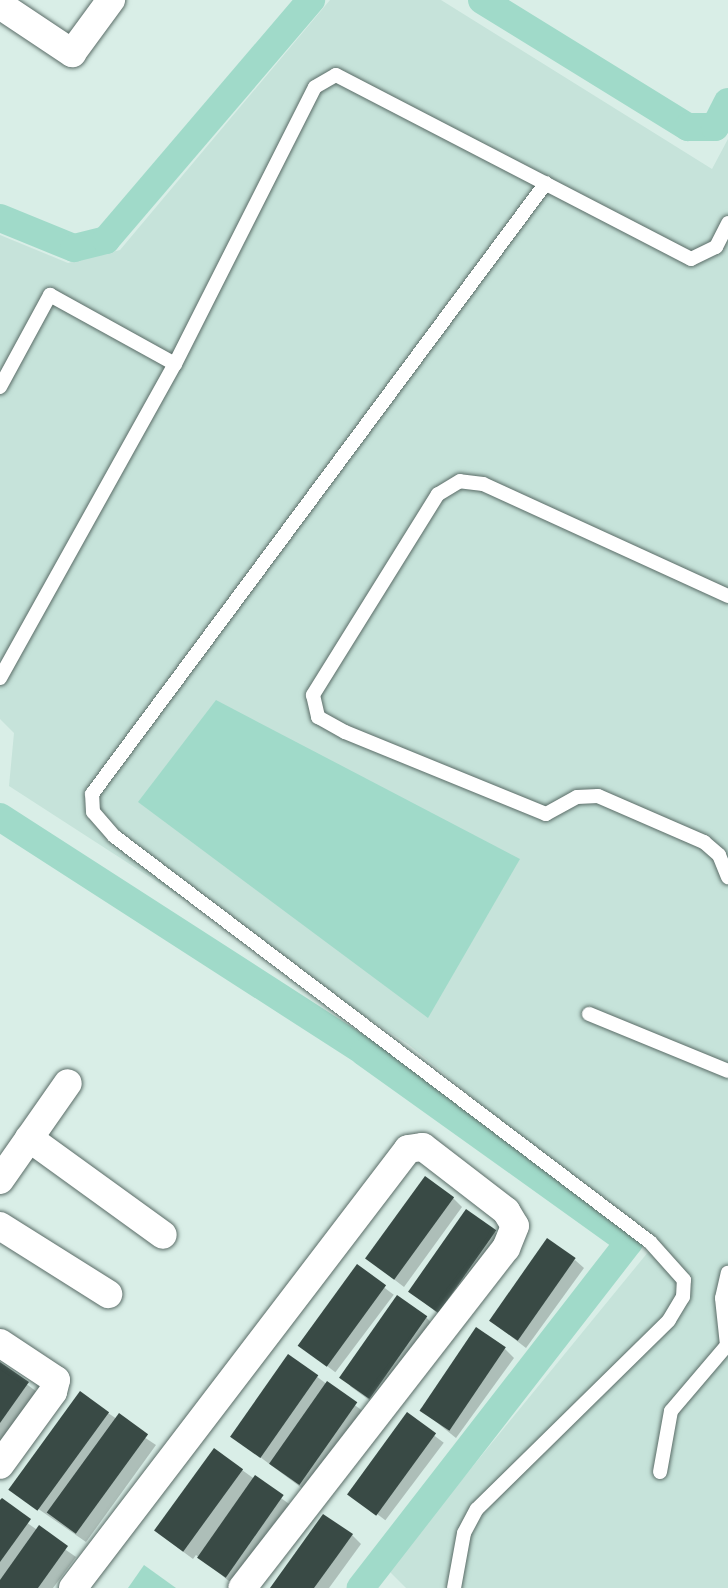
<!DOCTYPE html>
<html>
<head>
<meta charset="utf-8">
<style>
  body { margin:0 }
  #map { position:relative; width:728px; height:1588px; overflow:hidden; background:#d9eee7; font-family:"Noto Serif",serif }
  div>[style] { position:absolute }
  .built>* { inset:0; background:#c6e3da }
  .water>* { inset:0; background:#a0dac9 }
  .shadow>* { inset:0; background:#0003; transform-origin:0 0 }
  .canal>* { height:28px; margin:-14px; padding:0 14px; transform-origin:14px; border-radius:14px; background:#a0dac9 }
  .building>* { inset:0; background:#394a45; transform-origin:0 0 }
  .roads { filter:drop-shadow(0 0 2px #5a6c67) drop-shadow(0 0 2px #5a6c67) }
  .service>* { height:14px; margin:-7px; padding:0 7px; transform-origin:7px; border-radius:7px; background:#fff }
  .minor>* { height:28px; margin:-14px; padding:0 14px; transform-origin:14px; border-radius:14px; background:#fff }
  span { translate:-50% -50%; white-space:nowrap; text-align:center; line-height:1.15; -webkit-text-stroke:8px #fff; paint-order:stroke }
</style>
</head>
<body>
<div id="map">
  <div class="built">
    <i style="clip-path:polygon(330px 0,441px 0,712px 169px,728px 139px,728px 1588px,406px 1588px,388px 1570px,653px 1246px,408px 1044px,9px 786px,14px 733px,0 719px,0 235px,68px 263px,120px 250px)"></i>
  </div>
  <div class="water">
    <i style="clip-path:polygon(216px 700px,520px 859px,428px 1018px,138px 802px)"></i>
    <i style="clip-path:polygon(144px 1565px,176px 1588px,128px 1588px)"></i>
  </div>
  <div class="shadow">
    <i style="clip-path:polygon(453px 1198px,462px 1207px,404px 1287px,378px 1267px)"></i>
    <i style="clip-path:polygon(494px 1231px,503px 1240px,446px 1320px,410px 1291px)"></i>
    <i style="clip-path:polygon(575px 1260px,584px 1268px,526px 1348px,490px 1320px)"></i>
    <i style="left:357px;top:1267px;width:46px;height:97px;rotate:37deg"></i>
    <i style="clip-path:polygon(426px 1317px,434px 1326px,377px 1406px,350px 1386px)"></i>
    <i style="clip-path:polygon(505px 1349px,514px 1358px,456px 1438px,420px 1409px)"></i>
    <i style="clip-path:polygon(0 1364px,37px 1392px,0 1443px)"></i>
    <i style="clip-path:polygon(316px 1376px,364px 1412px,307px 1492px,232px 1436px)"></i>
    <i style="clip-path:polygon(108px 1413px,156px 1445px,86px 1542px,11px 1490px)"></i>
    <i style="left:407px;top:1415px;width:46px;height:97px;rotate:37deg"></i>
    <i style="clip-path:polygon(242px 1470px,292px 1506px,234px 1585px,196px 1555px,193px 1559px,166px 1539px)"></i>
    <i style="clip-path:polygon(0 1504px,76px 1557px,53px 1588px,0 1588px)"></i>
    <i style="clip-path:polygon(352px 1535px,361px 1544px,329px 1588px,273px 1588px)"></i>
  </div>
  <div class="canal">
    <i style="left:482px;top:0;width:242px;rotate:31.7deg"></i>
    <i style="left:688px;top:127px;width:27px"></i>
    <i style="left:715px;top:127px;width:28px;rotate:-63deg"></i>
    <i style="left:0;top:218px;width:80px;rotate:22.1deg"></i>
    <i style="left:74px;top:248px;width:33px;rotate:-14deg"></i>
    <i style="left:106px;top:240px;width:316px;rotate:-49.5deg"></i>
    <i style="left:0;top:817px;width:433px;rotate:32.8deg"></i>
    <i style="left:364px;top:1052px;width:326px;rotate:35.6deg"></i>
    <i style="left:629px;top:1242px;width:438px;rotate:127.8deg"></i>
  </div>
  <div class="building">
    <i style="left:425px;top:1176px;width:36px;height:102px;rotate:36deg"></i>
    <i style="left:466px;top:1209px;width:37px;height:101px;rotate:35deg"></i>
    <i style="left:547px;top:1238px;width:35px;height:101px;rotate:35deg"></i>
    <i style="left:357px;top:1264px;width:36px;height:101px;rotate:36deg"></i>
    <i style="left:397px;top:1295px;width:37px;height:101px;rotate:35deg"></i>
    <i style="left:476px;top:1327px;width:36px;height:101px;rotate:34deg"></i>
    <i style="left:288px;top:1354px;width:37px;height:101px;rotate:35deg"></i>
    <i style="clip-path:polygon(0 1362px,29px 1382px,0 1423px)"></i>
    <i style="left:327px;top:1381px;width:37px;height:101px;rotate:35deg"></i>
    <i style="left:80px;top:1391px;width:36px;height:122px;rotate:36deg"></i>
    <i style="left:407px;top:1412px;width:36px;height:102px;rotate:36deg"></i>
    <i style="left:119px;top:1413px;width:36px;height:123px;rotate:36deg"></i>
    <i style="left:214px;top:1448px;width:36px;height:102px;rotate:36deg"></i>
    <i style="left:255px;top:1475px;width:35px;height:101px;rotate:35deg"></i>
    <i style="clip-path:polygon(2px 1498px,31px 1519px,0 1562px,0 1500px)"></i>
    <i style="clip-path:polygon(323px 1514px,353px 1534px,338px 1555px,314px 1588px,270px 1588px)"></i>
    <i style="clip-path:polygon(39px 1525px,68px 1546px,38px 1588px,0 1588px,0 1580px)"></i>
  </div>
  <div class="roads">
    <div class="service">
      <i style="left:0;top:387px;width:105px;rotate:-61.5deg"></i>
      <i style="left:50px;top:295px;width:143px;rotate:28.9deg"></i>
      <i style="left:728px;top:596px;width:269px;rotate:-155.4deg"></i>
      <i style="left:483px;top:484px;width:23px;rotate:-173deg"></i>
      <i style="left:460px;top:481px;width:26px;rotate:149deg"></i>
      <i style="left:438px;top:494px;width:237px;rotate:121.9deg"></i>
      <i style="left:313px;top:695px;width:23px;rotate:77deg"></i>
      <i style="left:318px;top:717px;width:31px;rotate:29deg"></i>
      <i style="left:345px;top:732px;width:217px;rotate:22.2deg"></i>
      <i style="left:546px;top:814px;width:35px;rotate:-29deg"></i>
      <i style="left:577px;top:797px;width:21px;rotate:-3deg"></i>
      <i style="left:598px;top:796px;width:116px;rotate:23.5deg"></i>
      <i style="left:704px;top:842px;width:20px;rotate:41deg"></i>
      <i style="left:719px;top:855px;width:24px;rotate:68deg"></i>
      <i style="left:0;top:678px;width:359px;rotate:-60.9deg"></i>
      <i style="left:175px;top:364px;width:310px;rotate:-63.2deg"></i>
      <i style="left:315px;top:87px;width:24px;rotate:-30deg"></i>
      <i style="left:336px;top:75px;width:400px;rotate:27.4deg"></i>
      <i style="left:691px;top:259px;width:28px;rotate:-26deg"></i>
      <i style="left:716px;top:247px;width:27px;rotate:-63deg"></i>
      <i style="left:589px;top:1014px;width:150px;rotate:22.3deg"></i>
      <i style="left:727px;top:1345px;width:47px;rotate:-96.1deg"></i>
      <i style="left:722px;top:1298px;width:26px;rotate:-77deg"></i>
      <i style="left:660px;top:1472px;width:62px;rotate:-79.8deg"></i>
      <i style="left:671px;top:1411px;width:88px;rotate:-49.6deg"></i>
      <i style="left:454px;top:1588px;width:56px;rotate:-79.7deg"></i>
      <i style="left:464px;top:1533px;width:27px;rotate:-62deg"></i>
      <i style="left:477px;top:1509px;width:269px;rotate:-44.5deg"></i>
      <i style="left:669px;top:1320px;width:27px;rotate:-59deg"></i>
      <i style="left:683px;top:1297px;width:17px;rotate:-87deg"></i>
      <i style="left:684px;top:1280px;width:51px;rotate:-131.8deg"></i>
      <i style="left:650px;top:1242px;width:672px;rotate:-142.86deg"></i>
      <i style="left:114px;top:836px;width:32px;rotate:-131deg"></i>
      <i style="left:93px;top:812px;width:18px;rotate:-93deg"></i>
      <i style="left:92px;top:794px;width:761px;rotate:-53.39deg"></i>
    </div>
    <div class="minor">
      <i style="left:0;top:5px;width:87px;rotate:33.7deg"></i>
      <i style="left:72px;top:53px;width:66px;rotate:-53.7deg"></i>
      <i style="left:29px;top:1138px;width:165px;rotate:35.9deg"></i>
      <i style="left:0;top:1180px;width:118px;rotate:-55deg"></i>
      <i style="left:0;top:1226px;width:128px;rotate:32.2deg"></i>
      <i style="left:0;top:1343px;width:67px;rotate:33.5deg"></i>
      <i style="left:56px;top:1380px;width:12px;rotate:104deg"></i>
      <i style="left:53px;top:1392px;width:90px;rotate:126deg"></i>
      <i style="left:73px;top:1588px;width:552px;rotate:-52.65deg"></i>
      <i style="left:408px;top:1149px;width:15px;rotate:-8deg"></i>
      <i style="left:423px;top:1147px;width:105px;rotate:37.6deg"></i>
      <i style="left:506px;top:1211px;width:17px;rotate:59deg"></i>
      <i style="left:515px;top:1226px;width:24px;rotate:112deg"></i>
      <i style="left:506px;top:1248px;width:430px;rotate:127.8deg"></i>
    </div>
  </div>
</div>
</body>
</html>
